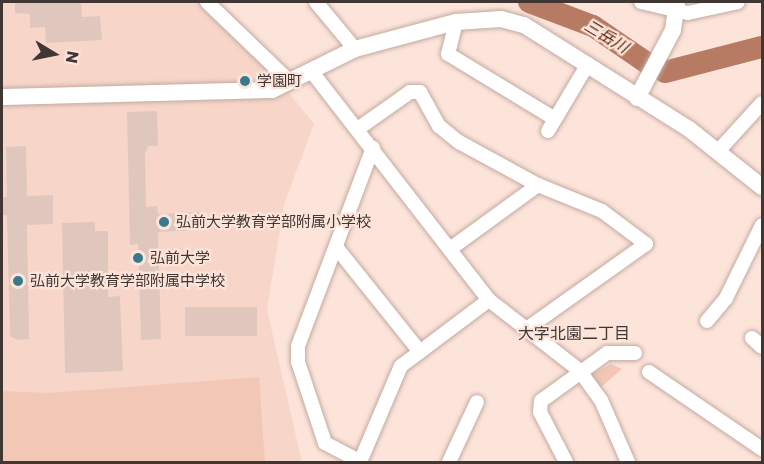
<!DOCTYPE html>
<html>
<head>
<meta charset="utf-8">
<style>
  body { margin:0 }
  #map { position:relative; width:764px; height:464px; overflow:hidden; background:#fde4da; font-family:Poppins,"Noto Sans JP",sans-serif }
  div>[style] { position:absolute }
  .built>* { inset:0; background:#f7d6c9 }
  .green>* { inset:0; background:#f3c7b6 }
  .river>* { height:22px; margin:-11px; padding:0 11px; transform-origin:11px; border-radius:11px; background:#b77a63 }
  .building>* { inset:0; background:#dfc7be; transform-origin:0 0 }
  .roads { filter:drop-shadow(0 0 2px #c2aaa1) drop-shadow(0 0 2px #c2aaa1) }
  .minor>* { height:14px; margin:-7px; padding:0 7px; transform-origin:7px; border-radius:7px; background:#fff }
  .tertiary>* { height:16px; margin:-8px; padding:0 8px; transform-origin:8px; border-radius:8px; background:#fff }
  .dots>* { width:16px; height:16px; translate:-50% -50%; box-sizing:border-box; border:3px solid #fde4da; border-radius:50% }
  span { translate:-50% -50%; white-space:nowrap; text-align:center; line-height:1.15; -webkit-text-stroke:4.5px #fde4da; paint-order:stroke }
  .poi-label { font-size:15px; color:#403633 }
  .left { translate:0 -50%; text-align:left }
  .water-label { font-size:16px; color:#551d03; font-style:italic }
  .neighbourhood-label { font-size:16px; color:#403633 }
  .frame { position:absolute; inset:0; border:3px solid #403633; pointer-events:none }
  .north { position:absolute; left:24px; top:24px; width:60px; height:60px; -webkit-text-stroke:4px #fde4da; paint-order:stroke; rotate:100deg; font-size:16px; font-weight:700; line-height:24px; text-align:center; color:#403633 }
  .north::after { content:''; display:block; margin:auto; width:21px; height:27px; background:#403633; clip-path:polygon(50% 0,100% 100%,50% 72%,0 100%) }
</style>
</head>
<body>
<div id="map">
  <div class="built">
    <i style="clip-path:polygon(2px 2px,199px 2px,268px 67px,314px 124px,284px 205px,267px 310px,302px 462px,2px 462px)"></i>
  </div>
  <div class="green">
    <i style="clip-path:polygon(611px 364px,622px 369px,600px 388px,592px 374px)"></i>
    <i style="clip-path:polygon(259px 377px,265px 462px,2px 462px,2px 391px,48px 393px)"></i>
  </div>
  <div class="river">
    <i style="left:529px;top:2px;width:68px;rotate:20.6deg"></i>
    <i style="left:593px;top:26px;width:65px;rotate:34.4deg"></i>
    <i style="left:665px;top:72px;width:100px;rotate:-14.5deg"></i>
  </div>
  <div class="building">
    <i style="clip-path:polygon(15px 2px,81px 2px,82px 17px,100px 16px,102px 40px,46px 43px,45px 27px,30px 28px,30px 14px,15px 13px)"></i>
    <i style="clip-path:polygon(157px 111px,158px 146px,148px 146px,145px 154px,146px 207px,157px 206px,158px 214px,199px 212px,199px 230px,158px 232px,161px 339px,141px 340px,138px 244px,130px 245px,127px 112px)"></i>
    <i style="clip-path:polygon(26px 146px,27px 196px,53px 195px,53px 224px,27px 225px,29px 339px,17px 340px,10px 336px,7px 215px,2px 215px,2px 197px,7px 197px,6px 147px)"></i>
    <i style="clip-path:polygon(95px 222px,95px 231px,108px 231px,108px 297px,120px 296px,123px 371px,65px 373px,62px 223px)"></i>
    <i style="left:257px;top:307px;width:29px;height:72px;rotate:90deg"></i>
  </div>
  <div class="roads">
    <div class="minor">
      <i style="left:207px;top:2px;width:115px;rotate:43.9deg"></i>
      <i style="left:316px;top:2px;width:61px;rotate:50.3deg"></i>
      <i style="left:641px;top:2px;width:48px;rotate:13.2deg"></i>
      <i style="left:688px;top:13px;width:51px;rotate:-12.4deg"></i>
      <i style="left:456px;top:22px;width:33px;rotate:104deg"></i>
      <i style="left:448px;top:54px;width:125px;rotate:31.3deg"></i>
      <i style="left:312px;top:72px;width:289px;rotate:52.2deg"></i>
      <i style="left:489px;top:300px;width:114px;rotate:37.9deg"></i>
      <i style="left:579px;top:370px;width:37px;rotate:54deg"></i>
      <i style="left:601px;top:400px;width:68px;rotate:66.5deg"></i>
      <i style="left:359px;top:128px;width:62px;rotate:-35.2deg"></i>
      <i style="left:410px;top:92px;width:10px"></i>
      <i style="left:420px;top:92px;width:39px;rotate:61deg"></i>
      <i style="left:439px;top:126px;width:26px;rotate:39deg"></i>
      <i style="left:459px;top:142px;width:90px;rotate:28.6deg"></i>
      <i style="left:538px;top:185px;width:69px;rotate:22.1deg"></i>
      <i style="left:602px;top:211px;width:55px;rotate:36.9deg"></i>
      <i style="left:646px;top:244px;width:143px;rotate:144.6deg"></i>
      <i style="left:548px;top:131px;width:78px;rotate:-59.2deg"></i>
      <i style="left:720px;top:149px;width:62px;rotate:-47.6deg"></i>
      <i style="left:336px;top:247px;width:134px;rotate:51.3deg"></i>
      <i style="left:450px;top:249px;width:109px;rotate:-36deg"></i>
      <i style="left:707px;top:321px;width:30px;rotate:-50deg"></i>
      <i style="left:726px;top:298px;width:81px;rotate:-63.7deg"></i>
      <i style="left:752px;top:338px;width:13px;rotate:42deg"></i>
      <i style="left:649px;top:372px;width:137px;rotate:34.3deg"></i>
      <i style="left:360px;top:462px;width:104px;rotate:-66.9deg"></i>
      <i style="left:401px;top:366px;width:110px;rotate:-36.9deg"></i>
      <i style="left:361px;top:462px;width:41px;rotate:-152.2deg"></i>
      <i style="left:325px;top:443px;width:85px;rotate:-108.4deg"></i>
      <i style="left:298px;top:362px;width:16px;rotate:-90deg"></i>
      <i style="left:298px;top:346px;width:212px;rotate:-69.3deg"></i>
      <i style="left:449px;top:462px;width:66px;rotate:-65deg"></i>
      <i style="left:566px;top:462px;width:56px;rotate:-117.5deg"></i>
      <i style="left:540px;top:412px;width:11px;rotate:-85deg"></i>
      <i style="left:541px;top:401px;width:82px;rotate:-36deg"></i>
      <i style="left:607px;top:353px;width:28px"></i>
    </div>
    <div class="tertiary">
      <i style="left:2px;top:97px;width:270px;rotate:-1.5deg"></i>
      <i style="left:272px;top:90px;width:93px;rotate:-26.3deg"></i>
      <i style="left:355px;top:49px;width:105px;rotate:-15deg"></i>
      <i style="left:456px;top:22px;width:45px;rotate:-3.8deg"></i>
      <i style="left:501px;top:19px;width:24px;rotate:15deg"></i>
      <i style="left:524px;top:25px;width:195px;rotate:32.2deg"></i>
      <i style="left:689px;top:129px;width:93px;rotate:38.5deg"></i>
      <i style="left:637px;top:98px;width:77px;rotate:-62.1deg"></i>
      <i style="left:673px;top:30px;width:28px;rotate:-82deg"></i>
    </div>
  </div>
  <div class="dots">
    <i style="left:245px;top:81px;background:#39798d"></i>
    <i style="left:164px;top:222px;background:#39798d"></i>
    <i style="left:138px;top:258px;background:#39798d"></i>
    <i style="left:18px;top:281px;background:#39798d"></i>
  </div>
  <div class="poi-label">
    <span class="left" style="left:257px;top:81px">学園町</span>
    <span class="left" style="left:176px;top:222px">弘前大学教育学部附属小学校</span>
    <span class="left" style="left:150px;top:258px">弘前大学</span>
    <span class="left" style="left:30px;top:281px">弘前大学教育学部附属中学校</span>
  </div>
  <div class="water-label">
    <span style="left:606px;top:37px;rotate:31deg">三岳川</span>
  </div>
  <div class="neighbourhood-label">
    <span style="left:574px;top:334px">大字北園二丁目</span>
  </div>
  <div class="frame"></div>
  <div class="north">N</div>
</div>
</body>
</html>
